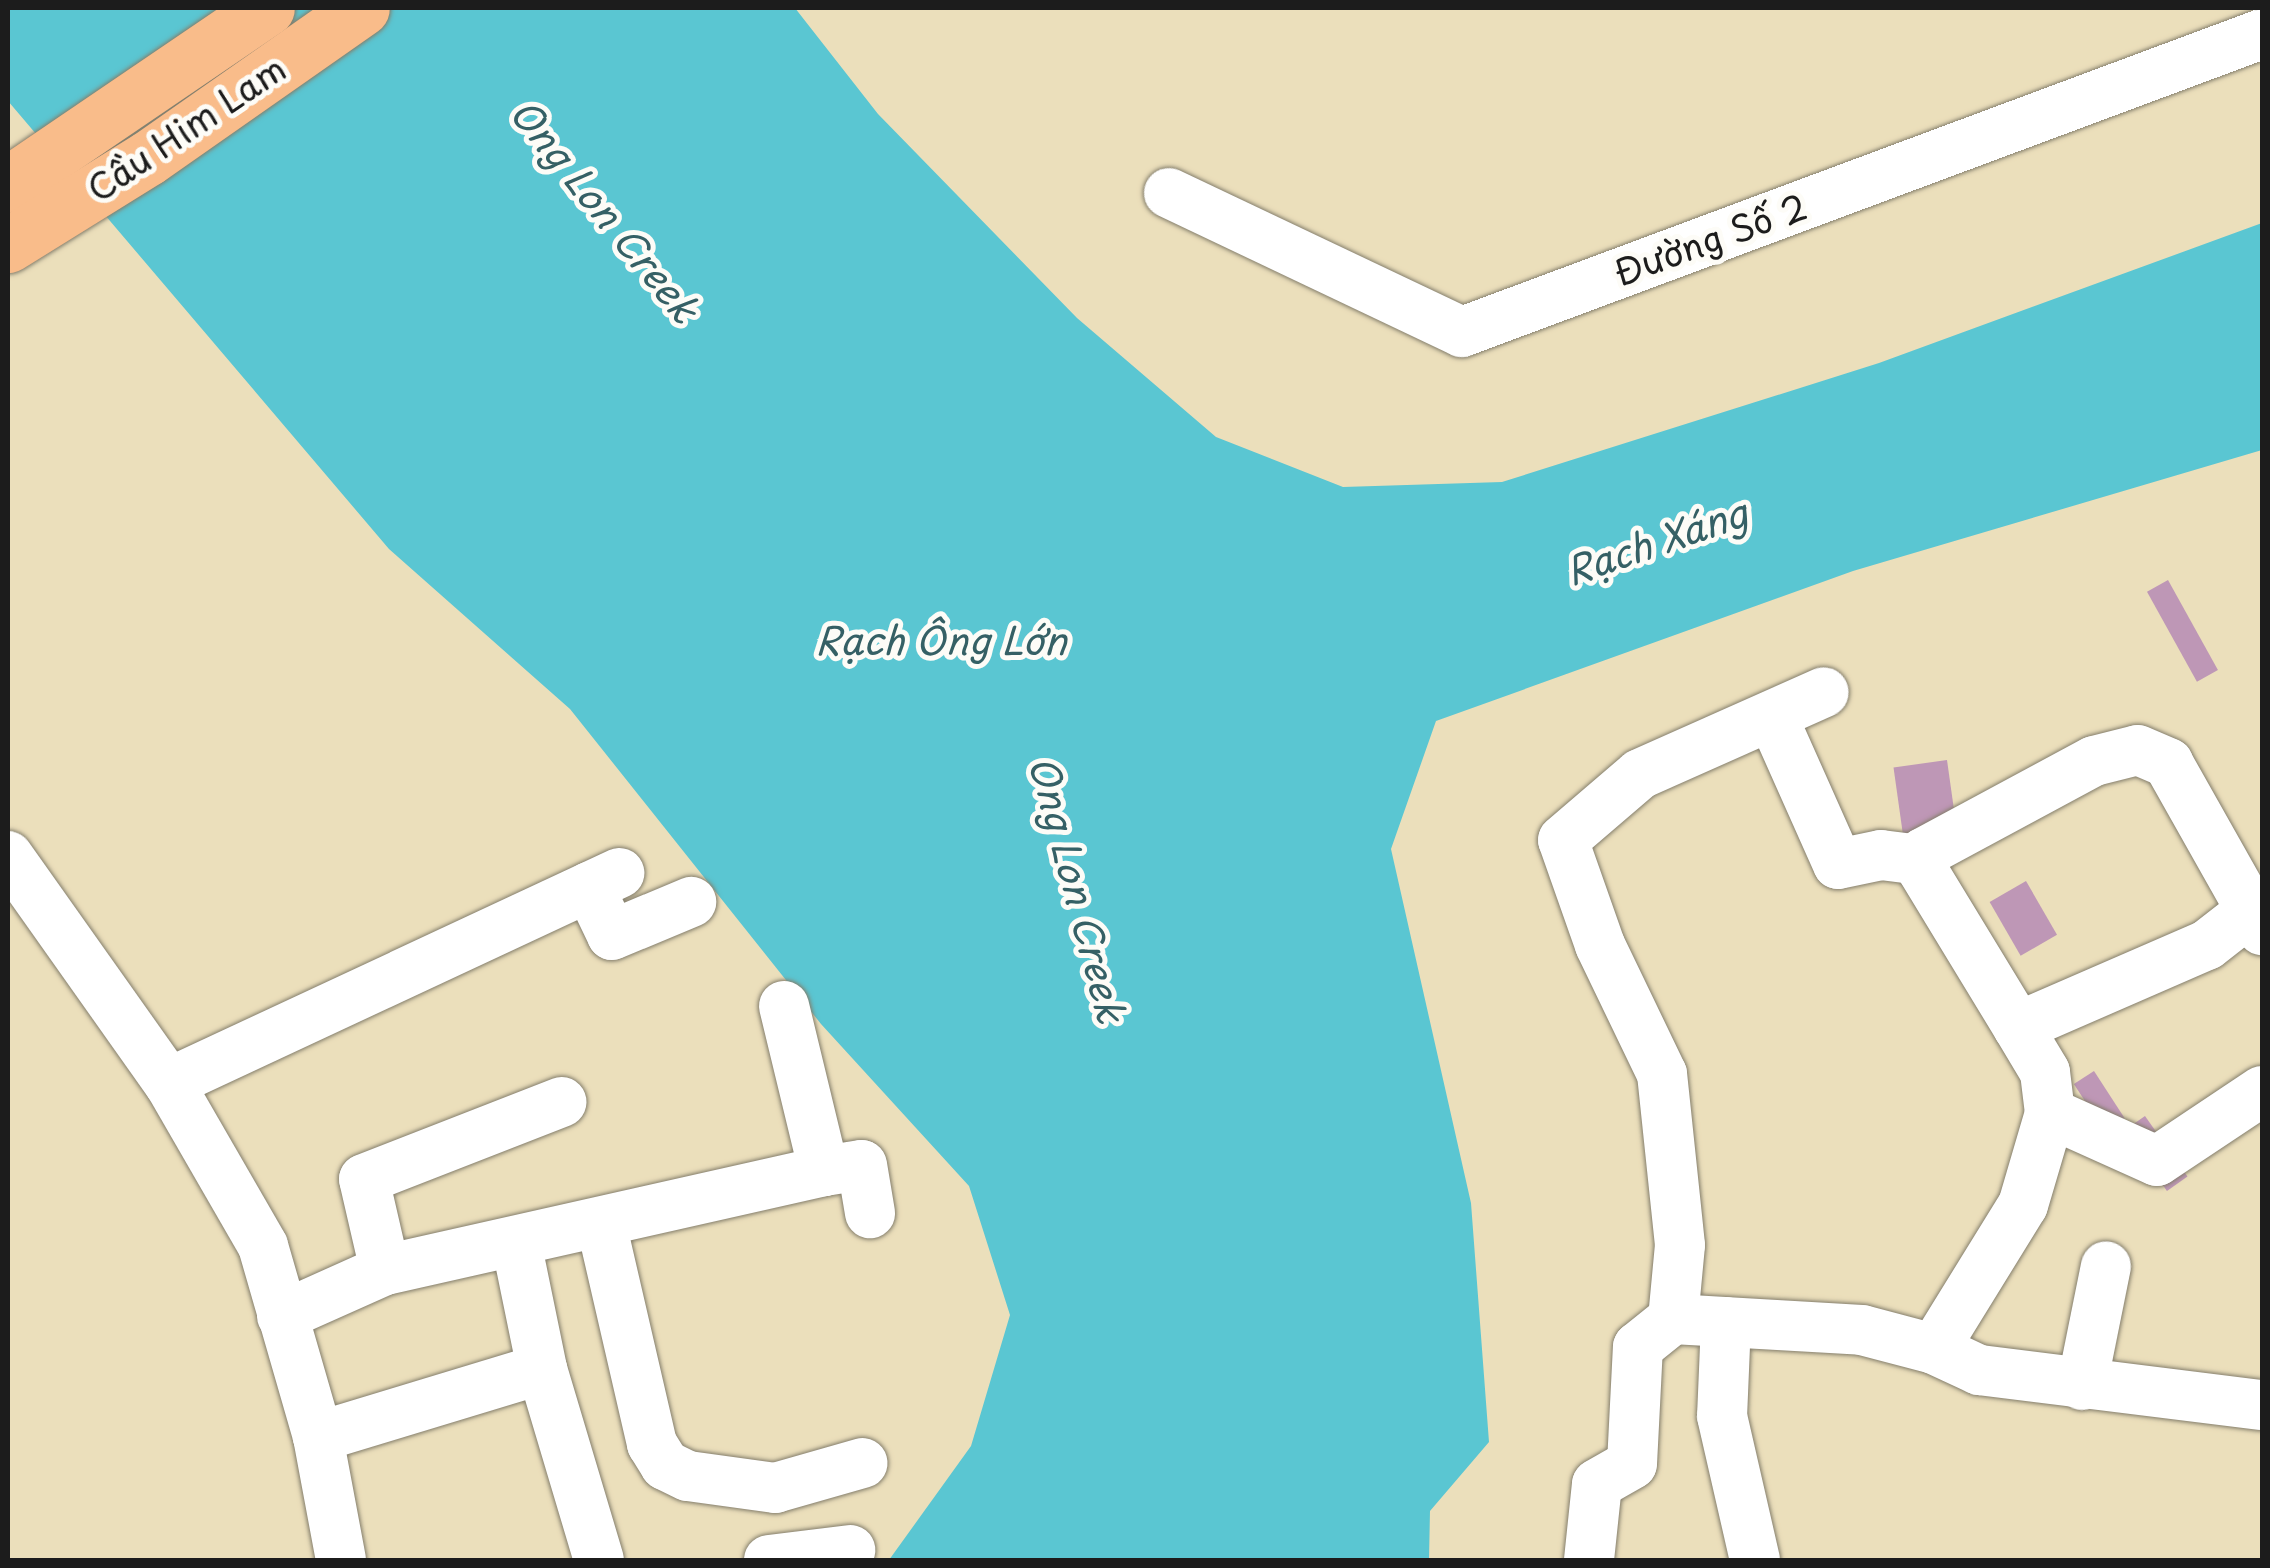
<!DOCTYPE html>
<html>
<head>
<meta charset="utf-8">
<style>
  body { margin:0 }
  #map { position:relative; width:2270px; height:1568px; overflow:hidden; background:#ebdfbb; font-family:"Playpen Sans",sans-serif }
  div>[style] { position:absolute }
  .water>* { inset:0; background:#5ac6d2 }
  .building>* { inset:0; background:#be97b6; transform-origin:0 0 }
  .roads { filter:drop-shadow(0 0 2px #847e6c) drop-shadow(0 0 2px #847e6c) }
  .minor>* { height:50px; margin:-25px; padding:0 25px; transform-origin:25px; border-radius:25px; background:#fff }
  .major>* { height:55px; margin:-27.5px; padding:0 27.5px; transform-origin:27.5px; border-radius:27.5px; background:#f9bc8a }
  span { translate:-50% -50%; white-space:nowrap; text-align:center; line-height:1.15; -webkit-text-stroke:10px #fdfcf7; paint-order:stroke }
  .street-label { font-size:35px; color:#1c1c1c }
  .water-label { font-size:38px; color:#356065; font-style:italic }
  .frame { position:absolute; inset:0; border:10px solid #1c1c1c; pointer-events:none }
</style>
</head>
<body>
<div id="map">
  <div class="water">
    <i style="clip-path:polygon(8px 8px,795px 8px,878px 114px,1077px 318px,1216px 437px,1343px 487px,1502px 482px,1879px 363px,2262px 223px,2262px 450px,1853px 571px,1436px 721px,1391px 849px,1471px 1203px,1489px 1442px,1430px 1511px,1429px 1560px,889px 1560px,971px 1446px,1010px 1315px,969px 1186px,821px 1024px,570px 709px,389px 549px,8px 101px)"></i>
  </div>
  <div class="building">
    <i style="left:2168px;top:580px;width:103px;height:24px;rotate:61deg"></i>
    <i style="left:1947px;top:760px;width:75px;height:54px;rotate:82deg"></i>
    <i style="left:2026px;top:881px;width:62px;height:42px;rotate:60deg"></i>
    <i style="left:2094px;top:1071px;width:56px;height:24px;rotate:57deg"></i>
    <i style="left:2145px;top:1116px;width:74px;height:25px;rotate:55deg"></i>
  </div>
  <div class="roads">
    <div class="minor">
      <i style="left:1169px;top:193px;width:324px;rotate:25.4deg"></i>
      <i style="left:1462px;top:332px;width:854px;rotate:-20.43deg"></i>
      <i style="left:1772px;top:716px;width:162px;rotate:66deg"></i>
      <i style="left:1838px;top:864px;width:44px;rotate:-11.8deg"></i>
      <i style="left:1881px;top:855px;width:40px;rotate:7.1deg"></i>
      <i style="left:8px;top:856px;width:278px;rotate:54.7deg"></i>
      <i style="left:169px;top:1083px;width:188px;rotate:60deg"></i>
      <i style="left:263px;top:1246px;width:199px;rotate:73.9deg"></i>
      <i style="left:318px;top:1437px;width:125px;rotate:79.4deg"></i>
      <i style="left:589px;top:887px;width:53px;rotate:64.4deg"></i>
      <i style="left:612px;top:935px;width:86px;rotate:-22.7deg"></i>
      <i style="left:784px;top:1006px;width:170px;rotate:76.4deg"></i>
      <i style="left:824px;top:1171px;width:38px;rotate:-9deg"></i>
      <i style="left:862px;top:1165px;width:49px;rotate:80.5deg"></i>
      <i style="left:2018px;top:1027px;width:185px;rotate:-121.3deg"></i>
      <i style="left:1922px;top:869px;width:16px;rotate:-86deg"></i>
      <i style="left:1923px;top:853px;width:194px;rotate:-28.3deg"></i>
      <i style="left:2094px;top:761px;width:45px;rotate:-14deg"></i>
      <i style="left:2138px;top:750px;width:33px;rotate:23deg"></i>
      <i style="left:2168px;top:763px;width:192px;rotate:60.6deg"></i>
      <i style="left:169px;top:1083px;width:497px;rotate:-25deg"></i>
      <i style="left:2050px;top:1113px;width:117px;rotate:24.2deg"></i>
      <i style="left:2157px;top:1161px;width:126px;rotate:-33.7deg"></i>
      <i style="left:601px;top:1223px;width:227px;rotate:77deg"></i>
      <i style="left:652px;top:1444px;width:25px;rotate:58deg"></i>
      <i style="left:665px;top:1465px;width:25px;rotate:26deg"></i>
      <i style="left:688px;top:1476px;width:88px;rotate:7.9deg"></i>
      <i style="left:775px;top:1488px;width:91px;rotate:-15.9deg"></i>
      <i style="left:516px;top:1242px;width:130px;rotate:78.4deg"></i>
      <i style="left:542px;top:1369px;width:199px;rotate:73.4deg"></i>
      <i style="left:385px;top:1270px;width:93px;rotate:-103deg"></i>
      <i style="left:364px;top:1179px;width:212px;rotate:-21.3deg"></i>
      <i style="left:282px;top:1316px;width:113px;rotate:-24.1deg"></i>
      <i style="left:385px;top:1270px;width:450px;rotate:-12.7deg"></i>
      <i style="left:1673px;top:1319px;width:74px;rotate:-84.6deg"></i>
      <i style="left:1680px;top:1245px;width:172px;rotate:-96deg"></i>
      <i style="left:1662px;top:1074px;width:143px;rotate:-115.7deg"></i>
      <i style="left:1600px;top:945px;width:111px;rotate:-109.4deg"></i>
      <i style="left:1563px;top:840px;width:101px;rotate:-40.6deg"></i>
      <i style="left:1640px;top:774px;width:201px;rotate:-24deg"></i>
      <i style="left:1673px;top:1319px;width:189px;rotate:3.3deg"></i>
      <i style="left:1862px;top:1330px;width:74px;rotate:14.8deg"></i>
      <i style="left:1934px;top:1349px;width:50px;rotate:25deg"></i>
      <i style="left:1979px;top:1370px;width:285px;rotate:7.1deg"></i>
      <i style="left:1726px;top:1322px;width:94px;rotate:92.4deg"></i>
      <i style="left:1722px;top:1416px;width:148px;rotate:77.1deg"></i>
      <i style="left:1934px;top:1349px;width:169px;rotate:-58.3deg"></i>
      <i style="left:2023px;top:1205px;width:96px;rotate:-73.6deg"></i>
      <i style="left:2050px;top:1113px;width:41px;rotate:-97deg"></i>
      <i style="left:2045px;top:1072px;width:52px;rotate:-121deg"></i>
      <i style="left:2018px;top:1027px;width:206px;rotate:-23.5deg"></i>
      <i style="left:2207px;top:945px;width:70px;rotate:-38deg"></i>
      <i style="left:2082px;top:1385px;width:121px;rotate:-78.6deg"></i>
      <i style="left:318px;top:1437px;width:234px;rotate:-16.9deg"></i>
      <i style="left:769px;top:1560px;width:82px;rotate:-7deg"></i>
      <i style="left:1589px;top:1560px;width:76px;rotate:-84deg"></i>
      <i style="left:1597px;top:1484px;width:40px;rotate:-29.7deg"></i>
      <i style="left:1632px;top:1464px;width:117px;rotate:-87.1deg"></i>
      <i style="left:1638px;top:1347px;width:45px;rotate:-38.7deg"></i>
    </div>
    <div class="major">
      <i style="left:8px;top:184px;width:313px;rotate:-34.2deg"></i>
      <i style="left:8px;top:245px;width:165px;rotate:-31.9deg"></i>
      <i style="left:148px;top:158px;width:261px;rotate:-35deg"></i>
    </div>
  </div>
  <div class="street-label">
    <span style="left:186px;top:128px;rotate:-34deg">Cầu Him Lam</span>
    <span style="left:1710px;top:239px;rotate:-20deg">Đường Số 2</span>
  </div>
  <div class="water-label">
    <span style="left:605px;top:210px;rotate:51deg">Ong Lon Creek</span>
    <span style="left:1656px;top:541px;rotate:-19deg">Rạch Xáng</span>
    <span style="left:941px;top:640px">Rạch Ông Lớn</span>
    <span style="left:1078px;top:889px;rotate:75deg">Ong Lon Creek</span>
  </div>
  <div class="frame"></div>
</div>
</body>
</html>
